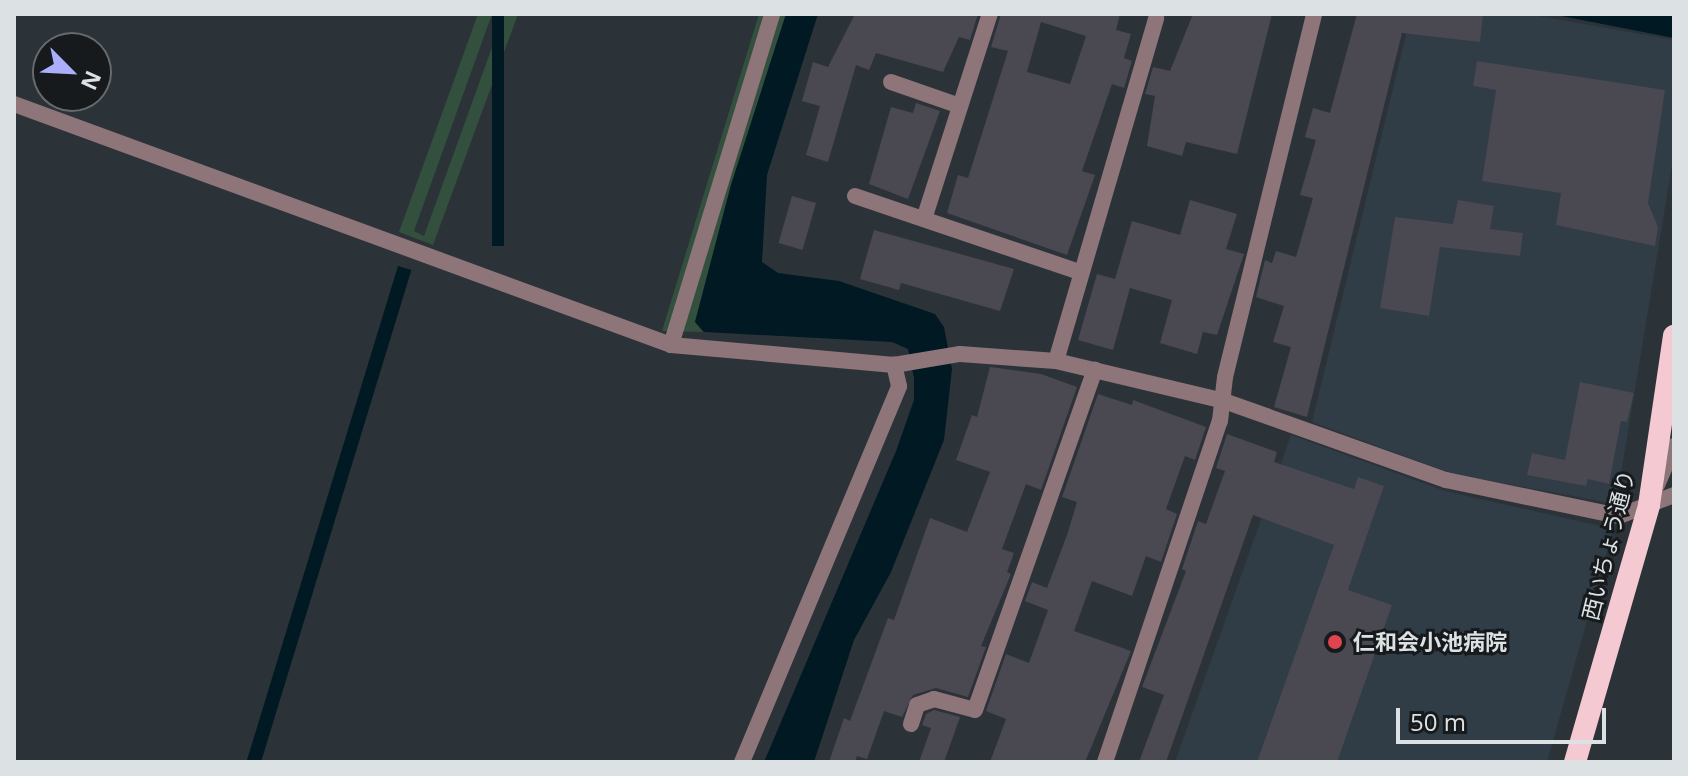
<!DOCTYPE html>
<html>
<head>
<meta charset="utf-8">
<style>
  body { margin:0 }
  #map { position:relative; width:1688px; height:776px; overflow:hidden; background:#2c3338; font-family:"Open Sans","Noto Sans JP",sans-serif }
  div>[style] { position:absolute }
  .built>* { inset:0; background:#303c46 }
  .green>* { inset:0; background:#32503d }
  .water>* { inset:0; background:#001923; transform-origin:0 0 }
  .building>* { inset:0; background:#4a4850; transform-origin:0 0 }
  .minor>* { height:16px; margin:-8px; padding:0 8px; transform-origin:8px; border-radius:8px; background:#8d757a }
  .trunk>* { height:22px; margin:-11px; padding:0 11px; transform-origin:11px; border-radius:11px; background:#f4c9d2 }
  .dots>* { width:22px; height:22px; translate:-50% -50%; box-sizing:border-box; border:4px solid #171a1c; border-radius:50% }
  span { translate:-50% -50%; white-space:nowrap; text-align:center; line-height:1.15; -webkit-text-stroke:6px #171a1c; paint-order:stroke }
  .street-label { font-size:22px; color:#dce1e4 }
  .poi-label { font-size:22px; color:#dce1e4; font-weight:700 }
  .left { translate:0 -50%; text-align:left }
  .frame { position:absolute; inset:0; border:16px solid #dce1e4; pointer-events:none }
  .north { position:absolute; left:32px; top:32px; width:80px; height:80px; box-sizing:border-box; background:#171a1c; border:2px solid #666a6c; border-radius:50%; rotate:114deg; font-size:22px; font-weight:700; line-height:32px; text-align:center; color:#dce1e4 }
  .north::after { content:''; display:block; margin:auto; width:28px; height:36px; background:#abaffb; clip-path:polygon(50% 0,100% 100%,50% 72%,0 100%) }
  .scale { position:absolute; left:1396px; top:708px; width:210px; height:36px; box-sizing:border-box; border:4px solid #dce1e4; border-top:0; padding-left:10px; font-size:24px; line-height:28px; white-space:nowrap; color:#dce1e4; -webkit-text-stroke:6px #171a1c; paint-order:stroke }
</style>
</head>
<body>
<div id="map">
  <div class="built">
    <i style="clip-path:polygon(1411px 14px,1528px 14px,1674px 40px,1674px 153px,1616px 504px,1453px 474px,1312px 422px)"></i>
    <i style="clip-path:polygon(1291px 435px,1445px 491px,1613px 529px,1547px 762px,1175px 762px)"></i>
  </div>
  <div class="green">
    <i style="clip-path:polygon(478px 14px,492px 14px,414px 231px,424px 236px,504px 14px,518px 14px,433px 245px,399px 232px)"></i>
    <i style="clip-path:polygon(759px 14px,786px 14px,731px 185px,695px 322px,703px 332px,662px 331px)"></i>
  </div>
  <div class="water">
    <i style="left:492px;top:14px;width:12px;height:232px"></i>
    <i style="clip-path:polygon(786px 14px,818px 14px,767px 175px,762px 262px,778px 273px,839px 281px,935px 314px,944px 327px,952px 369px,944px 440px,891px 572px,854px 640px,814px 762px,764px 762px,896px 451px,914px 400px,914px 378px,908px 349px,892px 342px,704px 332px,695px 322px,731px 185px)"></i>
    <i style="clip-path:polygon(1551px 14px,1674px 14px,1674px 38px)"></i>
    <i style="left:398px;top:266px;width:14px;height:528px;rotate:17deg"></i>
  </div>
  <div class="building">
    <i style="clip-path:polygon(855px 14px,978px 14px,970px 40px,959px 37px,943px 72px,876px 53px,869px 70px,856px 65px,828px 162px,806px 155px,820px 106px,802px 101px,813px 62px,828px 67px)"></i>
    <i style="clip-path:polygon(evenodd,1001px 14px,1120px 14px,1116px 30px,1131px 34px,1124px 58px,1132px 61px,1124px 88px,1112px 84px,1082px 171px,1095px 175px,1067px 255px,947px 213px,958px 175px,968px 178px,1008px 51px,991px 47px,1001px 14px,1041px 22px,1086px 36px,1070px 84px,1027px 72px,1041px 22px)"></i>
    <i style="clip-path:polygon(1193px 14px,1272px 14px,1237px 154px,1186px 142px,1182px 156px,1147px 146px,1155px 96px,1145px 94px,1153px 67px,1170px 71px)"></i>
    <i style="clip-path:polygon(1357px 14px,1483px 14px,1480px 42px,1402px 33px,1307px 417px,1274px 407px,1291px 347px,1273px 342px,1284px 306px,1256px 297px,1265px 260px,1272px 263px,1276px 251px,1296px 257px,1313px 198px,1300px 195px,1316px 140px,1305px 137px,1313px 108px,1330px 113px)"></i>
    <i style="clip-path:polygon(1477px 61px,1665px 90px,1648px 203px,1658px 227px,1655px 246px,1556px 225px,1561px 193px,1482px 181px,1496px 90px,1473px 86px)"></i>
    <i style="clip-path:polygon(916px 103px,940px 111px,908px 199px,869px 184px,891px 107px,913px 113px)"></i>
    <i style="left:792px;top:196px;width:25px;height:49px;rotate:16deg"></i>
    <i style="clip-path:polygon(1190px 200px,1237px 214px,1226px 249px,1244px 254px,1217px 335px,1203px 332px,1197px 354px,1160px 343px,1172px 300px,1130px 288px,1113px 350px,1078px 340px,1097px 274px,1115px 279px,1132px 221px,1180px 235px)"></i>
    <i style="clip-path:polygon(1458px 200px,1494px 206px,1490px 229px,1523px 233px,1520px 256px,1440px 247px,1429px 316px,1380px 308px,1395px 217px,1453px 224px)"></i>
    <i style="clip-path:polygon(874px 230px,1014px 269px,1000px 311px,901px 283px,899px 290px,860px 279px)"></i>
    <i style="clip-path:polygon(990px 367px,1041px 374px,1077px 387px,1041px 490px,1026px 484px,1002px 549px,1014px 553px,1007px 572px,1011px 574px,981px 646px,986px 647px,968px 697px,936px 688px,913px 695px,902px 717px,884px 711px,867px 759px,857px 756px,855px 762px,829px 762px,844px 718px,850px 721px,888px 618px,894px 620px,930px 518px,967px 532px,990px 472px,956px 460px,972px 415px,977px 417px)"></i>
    <i style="clip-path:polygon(1580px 382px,1634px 393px,1627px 422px,1621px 421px,1609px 484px,1588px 479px,1586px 486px,1527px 475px,1532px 453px,1565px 460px)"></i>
    <i style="clip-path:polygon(1098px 394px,1132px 405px,1133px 400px,1206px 427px,1195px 460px,1185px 456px,1166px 509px,1177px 514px,1161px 562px,1146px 556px,1132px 596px,1092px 581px,1074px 631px,1131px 651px,1085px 762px,990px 762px,1006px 719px,986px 711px,1006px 654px,1029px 663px,1048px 610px,1025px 601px,1032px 582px,1047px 588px,1067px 535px,1077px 502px,1062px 497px)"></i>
    <i style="clip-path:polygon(1227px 434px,1277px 452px,1274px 462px,1354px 489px,1358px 477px,1384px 486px,1348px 590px,1392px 605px,1337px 762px,1257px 762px,1334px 545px,1253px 515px,1166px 762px,1139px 762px,1164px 695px,1142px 687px,1186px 571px,1182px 569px,1198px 521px,1206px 524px,1225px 471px,1216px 468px)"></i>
    <i style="clip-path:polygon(934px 710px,960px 717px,944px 762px,919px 762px,931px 728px,922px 725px,926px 714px)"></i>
  </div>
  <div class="minor">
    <i style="left:891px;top:82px;width:73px;rotate:19.2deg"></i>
    <i style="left:14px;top:104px;width:700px;rotate:20.14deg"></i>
    <i style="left:671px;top:345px;width:224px;rotate:5.1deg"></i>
    <i style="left:894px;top:365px;width:67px;rotate:-9.5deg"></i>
    <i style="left:960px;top:354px;width:96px;rotate:4.2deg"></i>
    <i style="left:1056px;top:361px;width:173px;rotate:13.4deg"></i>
    <i style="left:1224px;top:401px;width:236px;rotate:19.6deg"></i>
    <i style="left:1446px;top:480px;width:177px;rotate:11.8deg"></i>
    <i style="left:1619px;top:516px;width:59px;rotate:-20.9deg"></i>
    <i style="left:855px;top:196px;width:237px;rotate:18.7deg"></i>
    <i style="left:924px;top:219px;width:215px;rotate:-72.2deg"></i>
    <i style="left:671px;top:345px;width:346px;rotate:-73deg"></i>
    <i style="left:1056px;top:361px;width:357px;rotate:-73.7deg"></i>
    <i style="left:1657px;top:485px;width:43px;rotate:-66.4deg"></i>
    <i style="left:911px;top:724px;width:20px;rotate:-72deg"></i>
    <i style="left:917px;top:705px;width:18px;rotate:-19deg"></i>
    <i style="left:934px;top:699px;width:42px;rotate:15deg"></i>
    <i style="left:975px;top:710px;width:361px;rotate:-70.6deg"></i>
    <i style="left:742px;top:762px;width:407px;rotate:-67.3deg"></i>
    <i style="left:899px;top:386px;width:22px;rotate:-103deg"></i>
    <i style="left:1105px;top:762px;width:360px;rotate:-71.4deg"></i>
    <i style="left:1220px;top:421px;width:44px;rotate:-83.5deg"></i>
    <i style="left:1225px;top:377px;width:374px;rotate:-76.2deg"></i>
  </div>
  <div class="trunk">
    <i style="left:1575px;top:762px;width:267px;rotate:-73.9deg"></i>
    <i style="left:1649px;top:505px;width:171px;rotate:-81.6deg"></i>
  </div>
  <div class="dots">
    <i style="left:1335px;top:642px;background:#e0444e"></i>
  </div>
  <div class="street-label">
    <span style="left:1608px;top:545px;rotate:-76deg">西いちょう通り</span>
  </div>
  <div class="poi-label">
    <span class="left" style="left:1353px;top:642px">仁和会小池病院</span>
  </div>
  <div class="frame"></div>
  <div class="north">N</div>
  <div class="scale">50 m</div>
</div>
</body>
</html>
